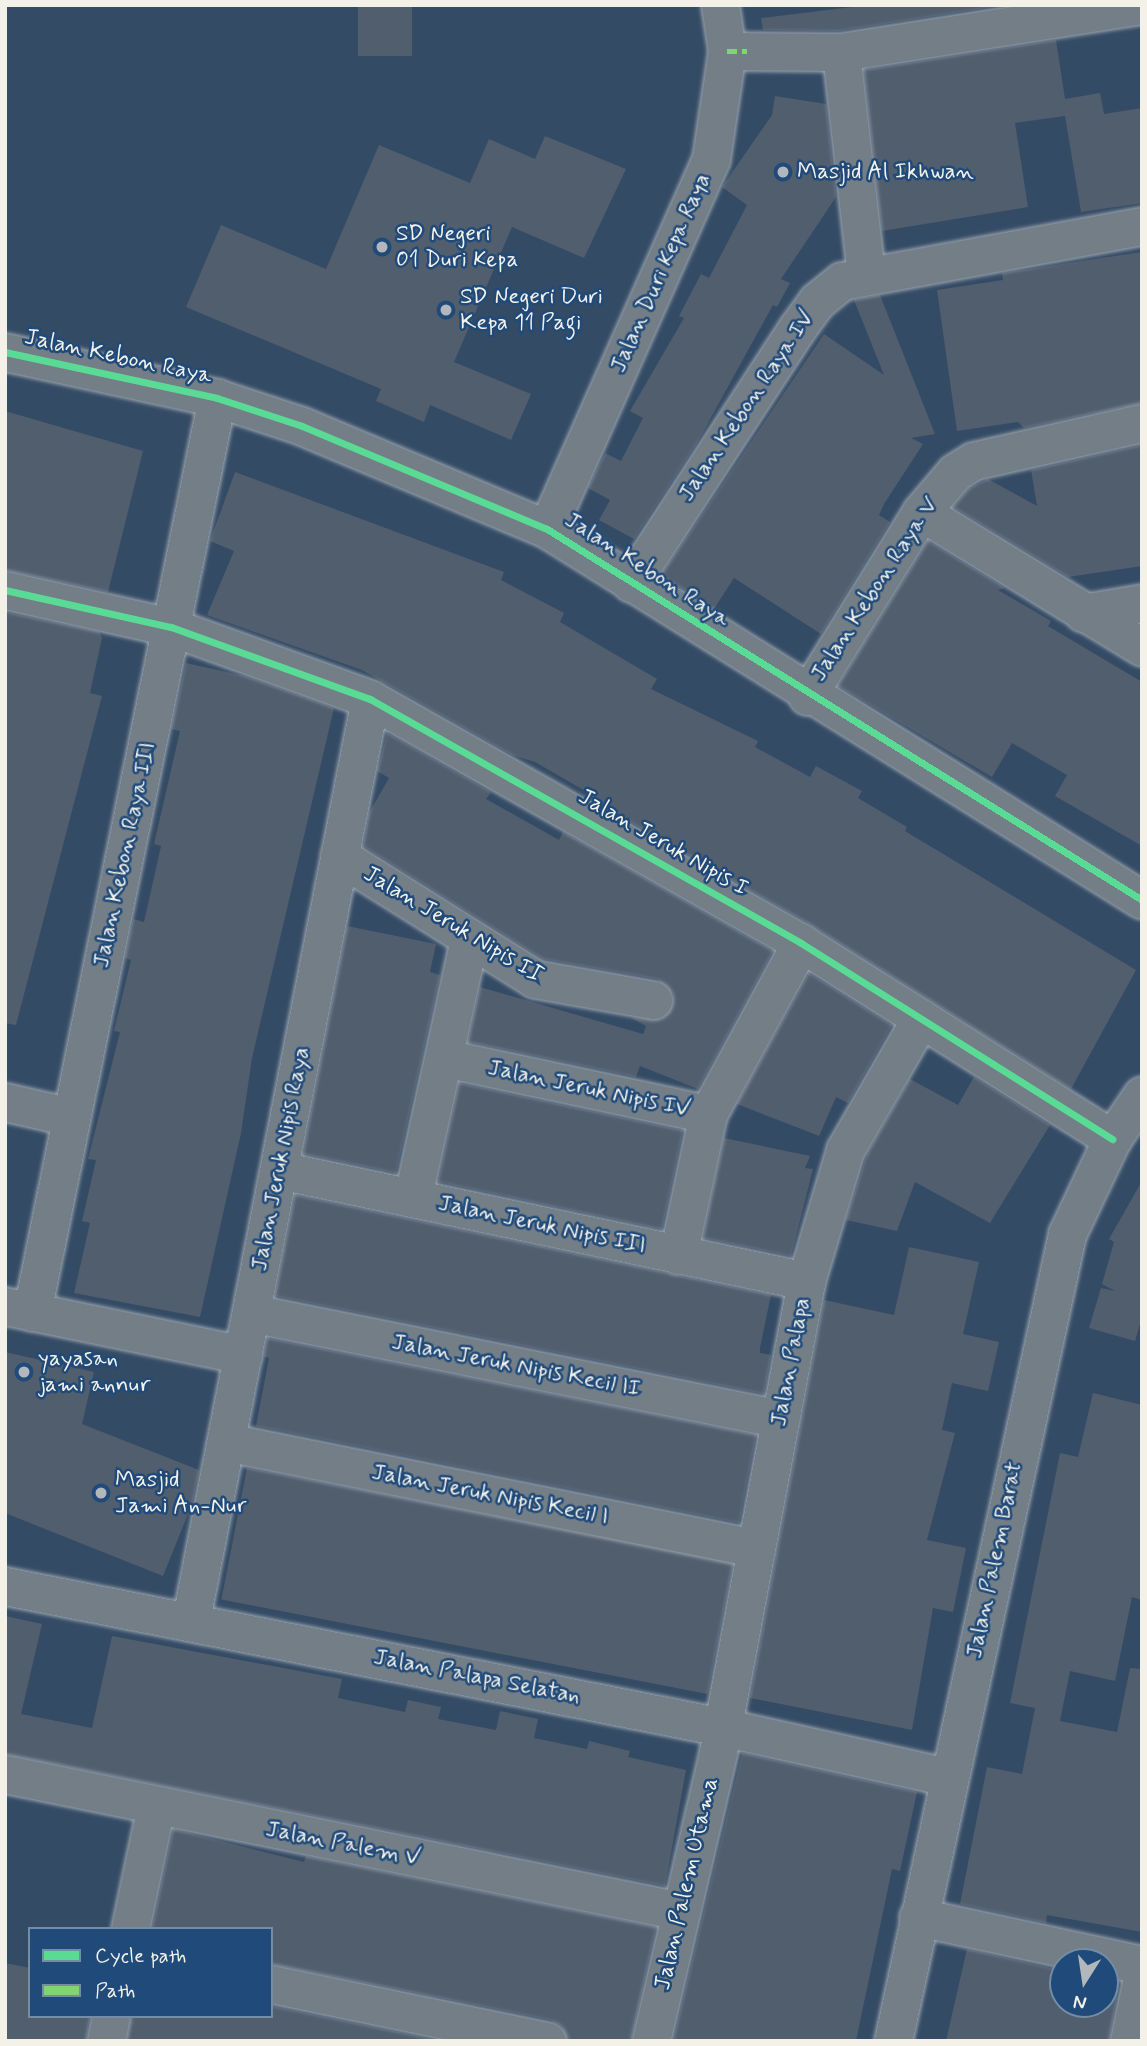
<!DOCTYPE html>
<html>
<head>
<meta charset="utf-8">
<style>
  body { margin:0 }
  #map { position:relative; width:1147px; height:2046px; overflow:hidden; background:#344b65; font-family:Mynerve,sans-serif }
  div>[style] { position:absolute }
  .building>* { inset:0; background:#515e6e; transform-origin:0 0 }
  .roads { filter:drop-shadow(0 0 2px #9ba5af) drop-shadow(0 0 2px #9ba5af) }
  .minor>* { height:37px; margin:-18.5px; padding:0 18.5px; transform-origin:18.5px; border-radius:18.5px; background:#737e87 }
  .quiet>* { height:5px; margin-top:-2.5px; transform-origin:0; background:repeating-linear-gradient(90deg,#7fd670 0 10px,transparent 0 15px) }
  .cycleway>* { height:7px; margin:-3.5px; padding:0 3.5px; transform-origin:3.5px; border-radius:3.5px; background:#5adb95 }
  .dots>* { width:19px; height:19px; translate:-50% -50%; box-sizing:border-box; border:4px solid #1f4a7a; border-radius:50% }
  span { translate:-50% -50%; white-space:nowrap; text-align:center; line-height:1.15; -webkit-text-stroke:5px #1f4a7a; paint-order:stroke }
  .poi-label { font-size:23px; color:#f4f1e8 }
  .left { translate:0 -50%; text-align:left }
  .street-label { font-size:23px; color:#f4f1e8 }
  .frame { position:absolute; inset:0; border:7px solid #f4f1e8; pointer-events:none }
  .legend { position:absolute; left:28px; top:1927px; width:245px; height:91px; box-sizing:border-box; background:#1f4a7a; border:2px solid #748da6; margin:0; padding:9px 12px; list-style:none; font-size:21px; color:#f4f1e8 }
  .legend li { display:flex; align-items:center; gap:14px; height:35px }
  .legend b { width:35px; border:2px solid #748da6 }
  .north { position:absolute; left:1049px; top:1948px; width:70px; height:70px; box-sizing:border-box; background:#1f4a7a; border:2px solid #748da6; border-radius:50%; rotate:192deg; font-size:19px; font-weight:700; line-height:28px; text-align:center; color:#f4f1e8 }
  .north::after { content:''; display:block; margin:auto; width:24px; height:32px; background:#b1b7ba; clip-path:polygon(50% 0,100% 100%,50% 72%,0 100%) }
</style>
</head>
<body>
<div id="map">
  <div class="building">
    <i style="left:358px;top:5px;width:54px;height:51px"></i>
    <i style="clip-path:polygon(868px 5px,1003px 5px,839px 31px,763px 30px,761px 18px)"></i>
    <i style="clip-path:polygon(1056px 40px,1065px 99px,1100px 93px,1104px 114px,1142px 108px,1142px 203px,1081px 212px,1065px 116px,1015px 123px,1028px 207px,882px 231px,864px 70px)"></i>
    <i style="clip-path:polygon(775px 96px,826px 104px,836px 197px,781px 279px,790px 283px,777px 307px,773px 305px,697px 443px,634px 539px,599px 520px,610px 500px,588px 488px,605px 453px,621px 461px,643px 418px,630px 411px,684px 318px,679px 316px,701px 274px,709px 278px,747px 205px,722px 187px,772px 115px)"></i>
    <i style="clip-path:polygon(545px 136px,626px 169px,584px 258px,512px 227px,454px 362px,531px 394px,511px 440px,430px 405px,424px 422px,376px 401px,381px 389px,186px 307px,221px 225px,326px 269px,379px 145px,470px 183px,489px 139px,535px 159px)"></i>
    <i style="clip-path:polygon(1142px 252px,1142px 403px,1024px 428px,1018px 422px,957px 431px,937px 290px,1003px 280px,1002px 273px)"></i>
    <i style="clip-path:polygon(880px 295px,935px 434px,911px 438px,923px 444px,884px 504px,879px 515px,890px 522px,821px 634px,734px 578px,714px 609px,661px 575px,824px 334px,884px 375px,854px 300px)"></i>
    <i style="clip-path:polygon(5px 411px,143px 451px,108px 592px,5px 570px)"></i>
    <i style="clip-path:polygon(1142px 445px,1142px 566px,1068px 577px,953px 507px,969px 488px,988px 479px,1037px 506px,1031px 470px)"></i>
    <i style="clip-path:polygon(235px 472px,504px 572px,501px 580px,564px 613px,560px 622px,657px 679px,651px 689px,758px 741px,755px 747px,810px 777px,816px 766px,862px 791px,858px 798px,907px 827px,905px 831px,1136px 970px,1071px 1089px,811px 925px,585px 796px,587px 792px,535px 762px,512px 755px,362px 670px,207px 615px,234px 551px,210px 541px)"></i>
    <i style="clip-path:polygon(928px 541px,1005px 588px,998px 590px,1051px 621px,1048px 626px,1142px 682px,1142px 846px,1055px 796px,1067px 775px,1012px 743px,992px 777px,838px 686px)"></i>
    <i style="clip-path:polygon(5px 612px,99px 632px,102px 638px,90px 693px,102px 696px,16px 1025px,5px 1023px)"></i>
    <i style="clip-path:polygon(186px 663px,245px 676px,334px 708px,252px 1058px,241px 1133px,200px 1317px,74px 1293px,90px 1223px,82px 1221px,96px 1160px,88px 1159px,120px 1032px,114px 1031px,131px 960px,125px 958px,133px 919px,144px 922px,161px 846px,154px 844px,180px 731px,171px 729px)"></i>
    <i style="clip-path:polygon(387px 733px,491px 792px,486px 799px,559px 840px,563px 832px,773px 951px,698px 1089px,640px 1066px,636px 1077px,468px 1042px,480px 987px,643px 1034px,646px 1026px,631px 1018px,661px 1019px,673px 1004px,673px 994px,657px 979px,543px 959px,363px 846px,369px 813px,389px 778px,377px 771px)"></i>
    <i style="clip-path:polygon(347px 926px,436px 944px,430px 972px,440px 975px,396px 1173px,303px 1154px)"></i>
    <i style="clip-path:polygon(809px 973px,892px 1025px,848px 1103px,836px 1097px,819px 1136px,737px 1104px)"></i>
    <i style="clip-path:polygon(974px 1077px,1050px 1125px,990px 1223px,915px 1182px,897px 1231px,846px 1220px,867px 1154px,910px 1079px,958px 1105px)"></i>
    <i style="left:459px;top:1083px;width:229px;height:101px;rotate:12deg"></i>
    <i style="clip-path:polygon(724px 1138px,810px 1156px,805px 1168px,813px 1169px,791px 1256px,703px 1238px)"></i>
    <i style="clip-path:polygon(1142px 1181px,1142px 1317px,1135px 1341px,1089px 1328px,1101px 1288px,1115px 1291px,1102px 1284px,1114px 1242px,1109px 1239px)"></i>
    <i style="clip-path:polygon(295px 1195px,771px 1295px,760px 1348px,760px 1353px,771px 1355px,764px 1394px,275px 1296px)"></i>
    <i style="clip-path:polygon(909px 1247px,979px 1262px,963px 1334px,999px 1342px,988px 1391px,952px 1383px,942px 1430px,955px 1433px,927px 1540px,966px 1548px,953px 1612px,933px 1608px,912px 1730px,750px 1698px,824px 1300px,894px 1315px)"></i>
    <i style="clip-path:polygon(267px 1338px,756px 1435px,739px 1523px,256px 1426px,269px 1358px,263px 1356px)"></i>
    <i style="clip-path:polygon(5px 1352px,94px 1372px,82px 1424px,199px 1470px,192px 1504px,163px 1576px,5px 1513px)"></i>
    <i style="clip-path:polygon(1093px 1393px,1142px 1405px,1142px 1600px,1132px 1597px,1115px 1681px,1070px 1671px,1060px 1721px,1117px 1732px,1130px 1668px,1142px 1669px,1142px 1932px,1047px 1915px,1046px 1923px,960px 1904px,987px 1767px,1022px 1774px,1035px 1708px,1010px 1703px,1060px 1453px,1078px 1457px)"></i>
    <i style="left:247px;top:1468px;width:495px;height:134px;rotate:11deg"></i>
    <i style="clip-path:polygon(5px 1616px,42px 1624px,21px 1714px,92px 1728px,112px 1636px,342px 1679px,338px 1698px,405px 1712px,408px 1700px,441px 1707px,438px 1719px,496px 1730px,500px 1711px,538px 1719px,534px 1738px,587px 1749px,589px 1741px,630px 1751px,628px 1757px,686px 1770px,665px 1886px,5px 1754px)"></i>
    <i style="clip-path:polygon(742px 1753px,917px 1792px,900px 1871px,892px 1869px,856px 2041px,673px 2041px)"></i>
    <i style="clip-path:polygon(173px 1829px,304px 1862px,306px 1856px,656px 1927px,631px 2041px,567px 2041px,561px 2026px,551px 2020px,271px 1964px,271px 1929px,152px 1929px)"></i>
    <i style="clip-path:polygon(967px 1949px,1063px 1971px,1063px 2004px,1105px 2004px,1105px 1983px,1119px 1986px,1109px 2041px,946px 2041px)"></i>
    <i style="clip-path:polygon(5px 1963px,30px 1968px,30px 2016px,90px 2016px,86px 2041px,5px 2041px)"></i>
    <i style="clip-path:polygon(271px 2006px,442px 2041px,127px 2041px,131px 2016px,271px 2016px)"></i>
  </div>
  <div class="roads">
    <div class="minor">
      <i style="left:727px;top:51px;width:114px;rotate:0.5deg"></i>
      <i style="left:841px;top:52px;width:303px;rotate:-8.9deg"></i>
      <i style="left:841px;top:52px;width:223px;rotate:83.6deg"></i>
      <i style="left:5px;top:352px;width:217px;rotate:12.2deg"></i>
      <i style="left:217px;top:398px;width:89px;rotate:18.2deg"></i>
      <i style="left:302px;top:426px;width:266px;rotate:22.8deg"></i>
      <i style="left:547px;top:529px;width:701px;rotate:31.94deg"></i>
      <i style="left:921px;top:512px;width:259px;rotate:31.4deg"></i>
      <i style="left:547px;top:529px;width:405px;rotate:-66.1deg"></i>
      <i style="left:711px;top:159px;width:109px;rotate:-81.6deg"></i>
      <i style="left:727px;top:51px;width:47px;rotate:-98.7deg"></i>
      <i style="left:631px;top:583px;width:306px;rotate:-56.9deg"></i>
      <i style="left:798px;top:327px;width:32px;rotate:-54deg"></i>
      <i style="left:817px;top:301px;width:32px;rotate:-39deg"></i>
      <i style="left:842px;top:281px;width:305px;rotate:-10.4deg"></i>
      <i style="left:5px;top:590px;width:170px;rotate:12.6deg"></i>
      <i style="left:171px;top:627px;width:212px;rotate:19.9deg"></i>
      <i style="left:370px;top:699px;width:495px;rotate:29.5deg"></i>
      <i style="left:801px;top:943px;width:368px;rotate:32.2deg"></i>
      <i style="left:1083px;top:613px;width:60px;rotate:-9.6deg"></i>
      <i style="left:807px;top:696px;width:216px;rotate:-58.2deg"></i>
      <i style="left:921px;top:512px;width:52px;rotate:-49.6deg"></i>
      <i style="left:955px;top:472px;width:21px;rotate:-31deg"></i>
      <i style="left:973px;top:461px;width:173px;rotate:-12.7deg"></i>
      <i style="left:339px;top:856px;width:231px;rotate:32.1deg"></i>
      <i style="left:535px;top:979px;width:120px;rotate:10.1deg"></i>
      <i style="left:444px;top:1058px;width:270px;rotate:12deg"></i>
      <i style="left:5px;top:1102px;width:68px;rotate:12.8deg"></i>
      <i style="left:279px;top:1170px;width:539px;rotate:11.89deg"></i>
      <i style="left:413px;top:1196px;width:263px;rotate:-77.7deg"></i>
      <i style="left:678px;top:1255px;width:144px;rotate:-78deg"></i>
      <i style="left:708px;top:1114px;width:195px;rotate:-61.5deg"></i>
      <i style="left:5px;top:1306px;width:243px;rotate:11.6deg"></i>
      <i style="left:32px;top:1312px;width:933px;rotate:-78.56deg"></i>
      <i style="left:251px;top:1313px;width:540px;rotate:11.31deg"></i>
      <i style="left:226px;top:1442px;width:540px;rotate:11.33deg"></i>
      <i style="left:5px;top:1586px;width:731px;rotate:11.13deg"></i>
      <i style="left:722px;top:1727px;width:230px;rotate:12.5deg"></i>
      <i style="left:191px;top:1619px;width:937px;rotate:-78.99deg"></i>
      <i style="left:5px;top:1774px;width:690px;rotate:11.46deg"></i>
      <i style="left:918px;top:1917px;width:229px;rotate:12.1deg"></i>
      <i style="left:130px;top:1929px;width:126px;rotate:-78.1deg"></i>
      <i style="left:271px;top:1984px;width:282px;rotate:11.7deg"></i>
      <i style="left:106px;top:2041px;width:25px;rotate:-79deg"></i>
      <i style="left:651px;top:2041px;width:297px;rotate:-76.9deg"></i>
      <i style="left:718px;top:1752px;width:479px;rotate:-79.4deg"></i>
      <i style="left:806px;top:1281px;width:137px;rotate:-73.4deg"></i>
      <i style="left:845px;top:1150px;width:152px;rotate:-60.1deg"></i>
      <i style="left:893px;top:2041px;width:826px;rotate:-77.83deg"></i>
      <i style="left:1067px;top:1234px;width:105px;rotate:-64.7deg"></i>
      <i style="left:1112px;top:1139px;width:53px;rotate:-55.7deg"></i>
      <i style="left:1129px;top:2041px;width:64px;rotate:-78.3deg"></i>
    </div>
  </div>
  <div class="quiet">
    <i style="left:727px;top:51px;width:20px"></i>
  </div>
  <div class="cycleway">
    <i style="left:5px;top:352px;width:217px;rotate:12.2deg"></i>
    <i style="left:217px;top:398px;width:89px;rotate:18.2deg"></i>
    <i style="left:302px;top:426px;width:266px;rotate:22.8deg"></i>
    <i style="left:547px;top:529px;width:701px;rotate:31.94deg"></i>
    <i style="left:5px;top:590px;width:170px;rotate:12.6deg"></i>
    <i style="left:171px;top:627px;width:212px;rotate:19.9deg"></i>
    <i style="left:370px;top:699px;width:495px;rotate:29.5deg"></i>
    <i style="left:801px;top:943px;width:368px;rotate:32.2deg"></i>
  </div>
  <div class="dots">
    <i style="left:783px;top:172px;background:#b1b7ba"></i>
    <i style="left:382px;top:247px;background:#b1b7ba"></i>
    <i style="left:446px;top:310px;background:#b1b7ba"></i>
    <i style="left:24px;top:1372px;background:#b1b7ba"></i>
    <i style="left:101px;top:1493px;background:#b1b7ba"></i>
  </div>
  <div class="poi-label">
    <span class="left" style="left:797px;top:172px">Masjid Al Ikhwan</span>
    <span class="left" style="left:396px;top:247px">SD Negeri<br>01 Duri Kepa</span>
    <span class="left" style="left:460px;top:310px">SD Negeri Duri<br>Kepa 11 Pagi</span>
    <span class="left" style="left:38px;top:1372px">yayasan<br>jami annur</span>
    <span class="left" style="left:115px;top:1493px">Masjid<br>Jami An-Nur</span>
  </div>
  <div class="street-label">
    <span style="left:661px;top:273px;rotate:-66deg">Jalan Duri Kepa Raya</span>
    <span style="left:118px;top:357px;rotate:12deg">Jalan Kebon Raya</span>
    <span style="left:747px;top:406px;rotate:-56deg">Jalan Kebon Raya IV</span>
    <span style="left:647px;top:570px;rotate:33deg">Jalan Kebon Raya</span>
    <span style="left:875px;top:589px;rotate:-57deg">Jalan Kebon Raya V</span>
    <span style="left:663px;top:843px;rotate:30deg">Jalan Jeruk Nipis I</span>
    <span style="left:125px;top:855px;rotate:-78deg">Jalan Kebon Raya III</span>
    <span style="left:453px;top:925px;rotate:31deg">Jalan Jeruk Nipis II</span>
    <span style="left:589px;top:1089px;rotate:12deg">Jalan Jeruk Nipis IV</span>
    <span style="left:281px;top:1159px;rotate:-79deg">Jalan Jeruk Nipis Raya</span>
    <span style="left:542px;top:1225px;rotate:12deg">Jalan Jeruk Nipis III</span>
    <span style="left:791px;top:1362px;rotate:-79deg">Jalan Palapa</span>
    <span style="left:516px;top:1366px;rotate:11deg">Jalan Jeruk Nipis Kecil II</span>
    <span style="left:490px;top:1495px;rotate:11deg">Jalan Jeruk Nipis Kecil I</span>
    <span style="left:995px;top:1560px;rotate:-78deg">Jalan Palem Barat</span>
    <span style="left:477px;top:1677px;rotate:11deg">Jalan Palapa Selatan</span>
    <span style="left:343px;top:1844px;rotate:11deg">Jalan Palem V</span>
    <span style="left:687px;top:1884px;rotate:-77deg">Jalan Palem Utama</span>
  </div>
  <div class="frame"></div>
  <ul class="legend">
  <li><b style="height:9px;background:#5adb95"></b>Cycle path</li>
  <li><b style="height:9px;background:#7fd670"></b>Path</li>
  </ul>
  <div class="north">N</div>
</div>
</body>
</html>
